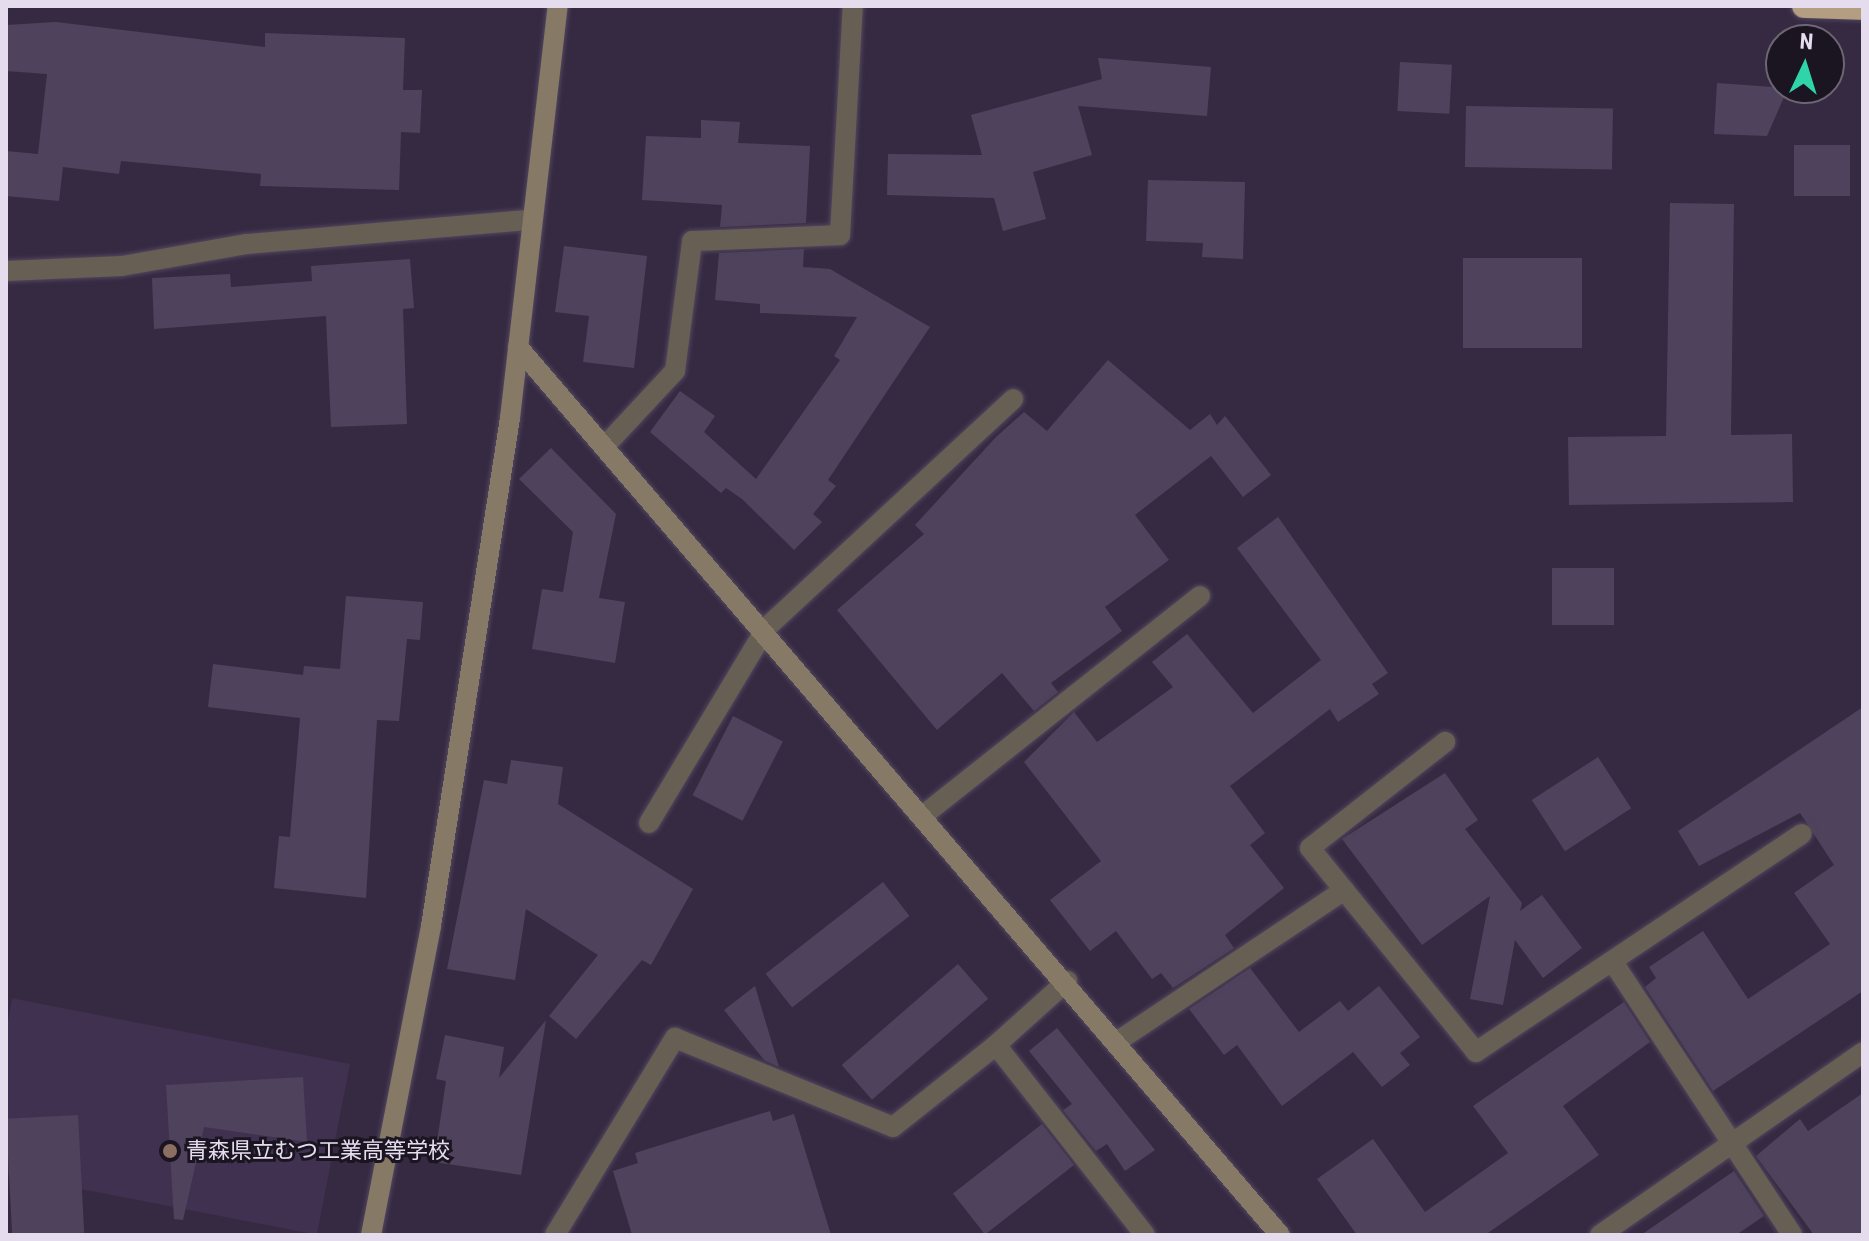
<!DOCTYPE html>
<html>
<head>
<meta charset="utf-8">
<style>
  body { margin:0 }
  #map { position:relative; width:1869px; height:1241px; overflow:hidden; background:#362a43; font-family:"Roboto Condensed","Noto Sans JP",sans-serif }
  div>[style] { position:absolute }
  .built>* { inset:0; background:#403150; transform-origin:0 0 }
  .building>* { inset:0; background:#4f425d; transform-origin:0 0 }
  .roads { filter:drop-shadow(0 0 2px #52475e) drop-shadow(0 0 2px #52475e) }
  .lane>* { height:20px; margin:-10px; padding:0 10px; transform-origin:10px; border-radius:10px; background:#675f53 }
  .street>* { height:20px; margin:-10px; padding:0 10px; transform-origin:10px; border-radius:10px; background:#675f53 }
  .secondary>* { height:20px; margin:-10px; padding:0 10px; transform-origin:10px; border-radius:10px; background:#867966 }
  .highway>* { height:24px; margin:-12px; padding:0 12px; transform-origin:12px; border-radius:12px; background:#b39e81 }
  .dots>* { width:22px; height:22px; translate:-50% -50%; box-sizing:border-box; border:4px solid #1b1521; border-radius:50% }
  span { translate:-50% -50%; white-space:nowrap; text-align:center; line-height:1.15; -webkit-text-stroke:6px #1b1521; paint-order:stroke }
  .poi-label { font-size:22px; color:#e5ddee }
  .left { translate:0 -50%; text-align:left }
  .frame { position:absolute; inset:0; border:8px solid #e5ddee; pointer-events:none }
  .north { position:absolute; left:1765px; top:24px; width:80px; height:80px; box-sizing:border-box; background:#1b1521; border:2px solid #6c6573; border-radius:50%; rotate:4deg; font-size:22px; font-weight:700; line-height:32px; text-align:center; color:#e5ddee }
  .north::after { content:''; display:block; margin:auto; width:28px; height:36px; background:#30d4a9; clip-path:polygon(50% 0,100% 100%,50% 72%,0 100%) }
</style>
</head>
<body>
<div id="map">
  <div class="built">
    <i style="left:350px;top:1064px;width:174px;height:344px;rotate:101deg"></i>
  </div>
  <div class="building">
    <i style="clip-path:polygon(56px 22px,265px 47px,265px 33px,405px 38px,403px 90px,422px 90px,420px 133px,401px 132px,399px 190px,260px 186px,261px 174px,121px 161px,119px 174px,63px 167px,59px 201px,6px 196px,6px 151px,38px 154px,47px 74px,6px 71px,6px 25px)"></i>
    <i style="clip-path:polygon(1098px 58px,1211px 67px,1207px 116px,1078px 106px,1092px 155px,1033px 172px,1046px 219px,1003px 231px,994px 198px,887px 195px,888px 154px,982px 155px,971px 115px,1102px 79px)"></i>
    <i style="left:1400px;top:62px;width:52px;height:49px;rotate:3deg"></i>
    <i style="clip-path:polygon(1717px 83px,1788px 88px,1767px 136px,1714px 134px)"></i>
    <i style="left:1466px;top:106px;width:147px;height:61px;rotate:1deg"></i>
    <i style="clip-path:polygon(701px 120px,740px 122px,738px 143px,810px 146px,806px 223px,720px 227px,722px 205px,642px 200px,646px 136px,701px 138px)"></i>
    <i style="left:1794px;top:145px;width:56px;height:51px"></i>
    <i style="clip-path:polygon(1148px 180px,1245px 182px,1243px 259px,1202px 257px,1203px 243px,1146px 241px)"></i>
    <i style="clip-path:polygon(1670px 203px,1734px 204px,1731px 435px,1792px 434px,1793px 502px,1569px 505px,1568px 437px,1666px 436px)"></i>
    <i style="clip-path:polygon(564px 246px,647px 256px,634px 368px,583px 362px,589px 316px,555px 312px)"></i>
    <i style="clip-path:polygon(804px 249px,803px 267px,830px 269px,930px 327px,828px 480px,836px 486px,813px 514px,822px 522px,794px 550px,742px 499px,726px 488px,721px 493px,650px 432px,680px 391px,715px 416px,704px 432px,756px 479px,840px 360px,834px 356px,857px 317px,760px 313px,760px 304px,715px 300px,719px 253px)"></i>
    <i style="left:1463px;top:258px;width:119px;height:90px"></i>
    <i style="clip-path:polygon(410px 259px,414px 308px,403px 309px,407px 424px,331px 427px,326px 316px,154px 329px,152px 278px,230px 274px,231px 287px,312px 281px,311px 266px)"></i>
    <i style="clip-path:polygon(1108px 360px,1190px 430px,1210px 414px,1217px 425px,1225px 416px,1271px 475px,1243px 497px,1211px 456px,1135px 515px,1169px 560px,1105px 607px,1122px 631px,1051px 683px,1058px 692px,1034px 711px,1002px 673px,937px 730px,837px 610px,924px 534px,915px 525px,996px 437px,1024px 412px,1047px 431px)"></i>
    <i style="clip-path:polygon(551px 448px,616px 514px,599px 598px,625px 602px,615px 663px,532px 649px,542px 589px,563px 592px,573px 532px,519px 479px)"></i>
    <i style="clip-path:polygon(1278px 517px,1388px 673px,1372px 684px,1379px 694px,1338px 722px,1330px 709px,1230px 786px,1265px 833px,1250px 845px,1284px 888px,1225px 935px,1234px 948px,1173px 988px,1161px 973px,1152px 979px,1116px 931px,1090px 951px,1050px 900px,1101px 861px,1024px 762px,1074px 712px,1097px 742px,1173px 687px,1152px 662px,1187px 634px,1253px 713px,1321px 660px,1237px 548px)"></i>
    <i style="left:1552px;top:568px;width:62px;height:57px"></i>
    <i style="clip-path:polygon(346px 596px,423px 602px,420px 640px,407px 639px,399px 721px,377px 720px,366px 898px,274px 888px,279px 836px,290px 837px,300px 718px,208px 707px,213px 664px,303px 675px,304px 666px,340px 669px)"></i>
    <i style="clip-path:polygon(1863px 707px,1863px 991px,1713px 1091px,1645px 987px,1656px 978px,1649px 967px,1703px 931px,1748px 999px,1830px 944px,1794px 893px,1834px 865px,1800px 813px,1699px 866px,1678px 831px)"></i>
    <i style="left:733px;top:716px;width:56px;height:89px;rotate:27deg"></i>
    <i style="left:1598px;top:757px;width:61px;height:79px;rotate:57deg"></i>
    <i style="clip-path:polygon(511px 760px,563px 767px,558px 804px,693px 889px,651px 965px,642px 960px,576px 1039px,549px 1016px,598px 955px,526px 909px,515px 980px,447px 969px,484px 780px,507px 784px)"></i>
    <i style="clip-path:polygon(1445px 773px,1478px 820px,1465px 829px,1522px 903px,1520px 911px,1542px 895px,1582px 948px,1543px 978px,1515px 940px,1503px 1005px,1470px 999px,1490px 896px,1422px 945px,1342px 839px)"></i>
    <i style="left:883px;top:882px;width:43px;height:149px;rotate:52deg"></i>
    <i style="left:958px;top:964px;width:46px;height:154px;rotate:49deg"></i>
    <i style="clip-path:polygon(1250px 968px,1299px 1032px,1340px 1001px,1348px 1011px,1379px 986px,1420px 1037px,1400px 1053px,1410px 1065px,1382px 1087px,1353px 1052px,1282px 1106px,1237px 1045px,1224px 1055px,1189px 1009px)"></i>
    <i style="clip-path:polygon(755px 986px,779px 1067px,764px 1060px,724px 1010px)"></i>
    <i style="clip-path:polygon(1624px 1002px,1650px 1042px,1563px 1106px,1599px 1155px,1485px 1235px,1357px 1235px,1317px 1179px,1373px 1139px,1425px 1212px,1508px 1153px,1473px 1106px)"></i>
    <i style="clip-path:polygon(546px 1020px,521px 1175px,434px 1162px,446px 1081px,436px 1079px,445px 1035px,504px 1047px,499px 1078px)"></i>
    <i style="clip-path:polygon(1057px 1028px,1155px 1150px,1125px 1171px,1107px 1144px,1096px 1151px,1063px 1110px,1072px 1104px,1029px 1051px)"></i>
    <i style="clip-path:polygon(303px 1077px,307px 1142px,204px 1127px,183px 1220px,174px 1219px,166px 1085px)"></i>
    <i style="clip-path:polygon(1863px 1093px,1863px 1235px,1814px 1235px,1756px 1156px,1800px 1119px,1808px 1131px)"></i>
    <i style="clip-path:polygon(770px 1111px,773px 1121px,794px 1114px,831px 1235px,632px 1235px,613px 1171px,638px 1163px,635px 1153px)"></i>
    <i style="left:78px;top:1115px;width:118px;height:72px;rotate:87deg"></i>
    <i style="left:1042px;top:1124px;width:52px;height:113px;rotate:52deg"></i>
    <i style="clip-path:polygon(1734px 1171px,1764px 1216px,1736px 1235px,1641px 1235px)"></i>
  </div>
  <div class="roads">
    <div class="lane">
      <i style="left:649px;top:823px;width:227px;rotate:-59deg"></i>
      <i style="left:996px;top:1045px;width:96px;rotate:-42deg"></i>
      <i style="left:555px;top:1235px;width:231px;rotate:-58.7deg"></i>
      <i style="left:675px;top:1038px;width:235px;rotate:22.2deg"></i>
      <i style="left:893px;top:1127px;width:132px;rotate:-38.5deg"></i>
      <i style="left:996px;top:1045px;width:241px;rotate:51.9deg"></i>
    </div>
    <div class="street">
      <i style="left:6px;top:271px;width:116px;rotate:-2.5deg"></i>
      <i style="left:122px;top:266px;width:127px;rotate:-10deg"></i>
      <i style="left:247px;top:244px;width:283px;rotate:-4.9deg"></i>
      <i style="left:605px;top:446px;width:103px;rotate:-47deg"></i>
      <i style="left:675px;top:371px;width:131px;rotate:-82.5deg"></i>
      <i style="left:692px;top:241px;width:148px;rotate:-2.3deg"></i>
      <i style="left:840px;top:235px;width:229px;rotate:-86.8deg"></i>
      <i style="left:766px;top:628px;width:337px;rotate:-42.8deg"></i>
      <i style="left:925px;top:814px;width:351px;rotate:-38.4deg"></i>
      <i style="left:1344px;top:890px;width:54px;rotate:-129deg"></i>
      <i style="left:1310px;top:848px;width:172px;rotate:-38.1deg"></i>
      <i style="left:1613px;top:962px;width:326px;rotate:56.7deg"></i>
      <i style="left:1118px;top:1041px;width:272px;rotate:-33.7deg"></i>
      <i style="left:1344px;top:890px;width:209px;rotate:50.8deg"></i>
      <i style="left:1476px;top:1052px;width:392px;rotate:-33.8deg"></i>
      <i style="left:1600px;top:1235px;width:320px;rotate:-34.8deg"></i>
    </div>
    <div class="secondary">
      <i style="left:518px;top:347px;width:1170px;rotate:49.37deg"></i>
      <i style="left:371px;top:1235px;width:315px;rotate:-79deg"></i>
      <i style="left:431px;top:926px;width:514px;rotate:-81.16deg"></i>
      <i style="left:510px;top:418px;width:415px;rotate:-83.4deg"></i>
    </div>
    <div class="highway">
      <i style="left:1804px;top:6px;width:59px;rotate:1.9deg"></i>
    </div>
  </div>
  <div class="dots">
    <i style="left:170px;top:1151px;background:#8d6e63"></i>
  </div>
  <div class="poi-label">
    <span class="left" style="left:186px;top:1151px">青森県立むつ工業高等学校</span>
  </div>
  <div class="frame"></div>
  <div class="north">N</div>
</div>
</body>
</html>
